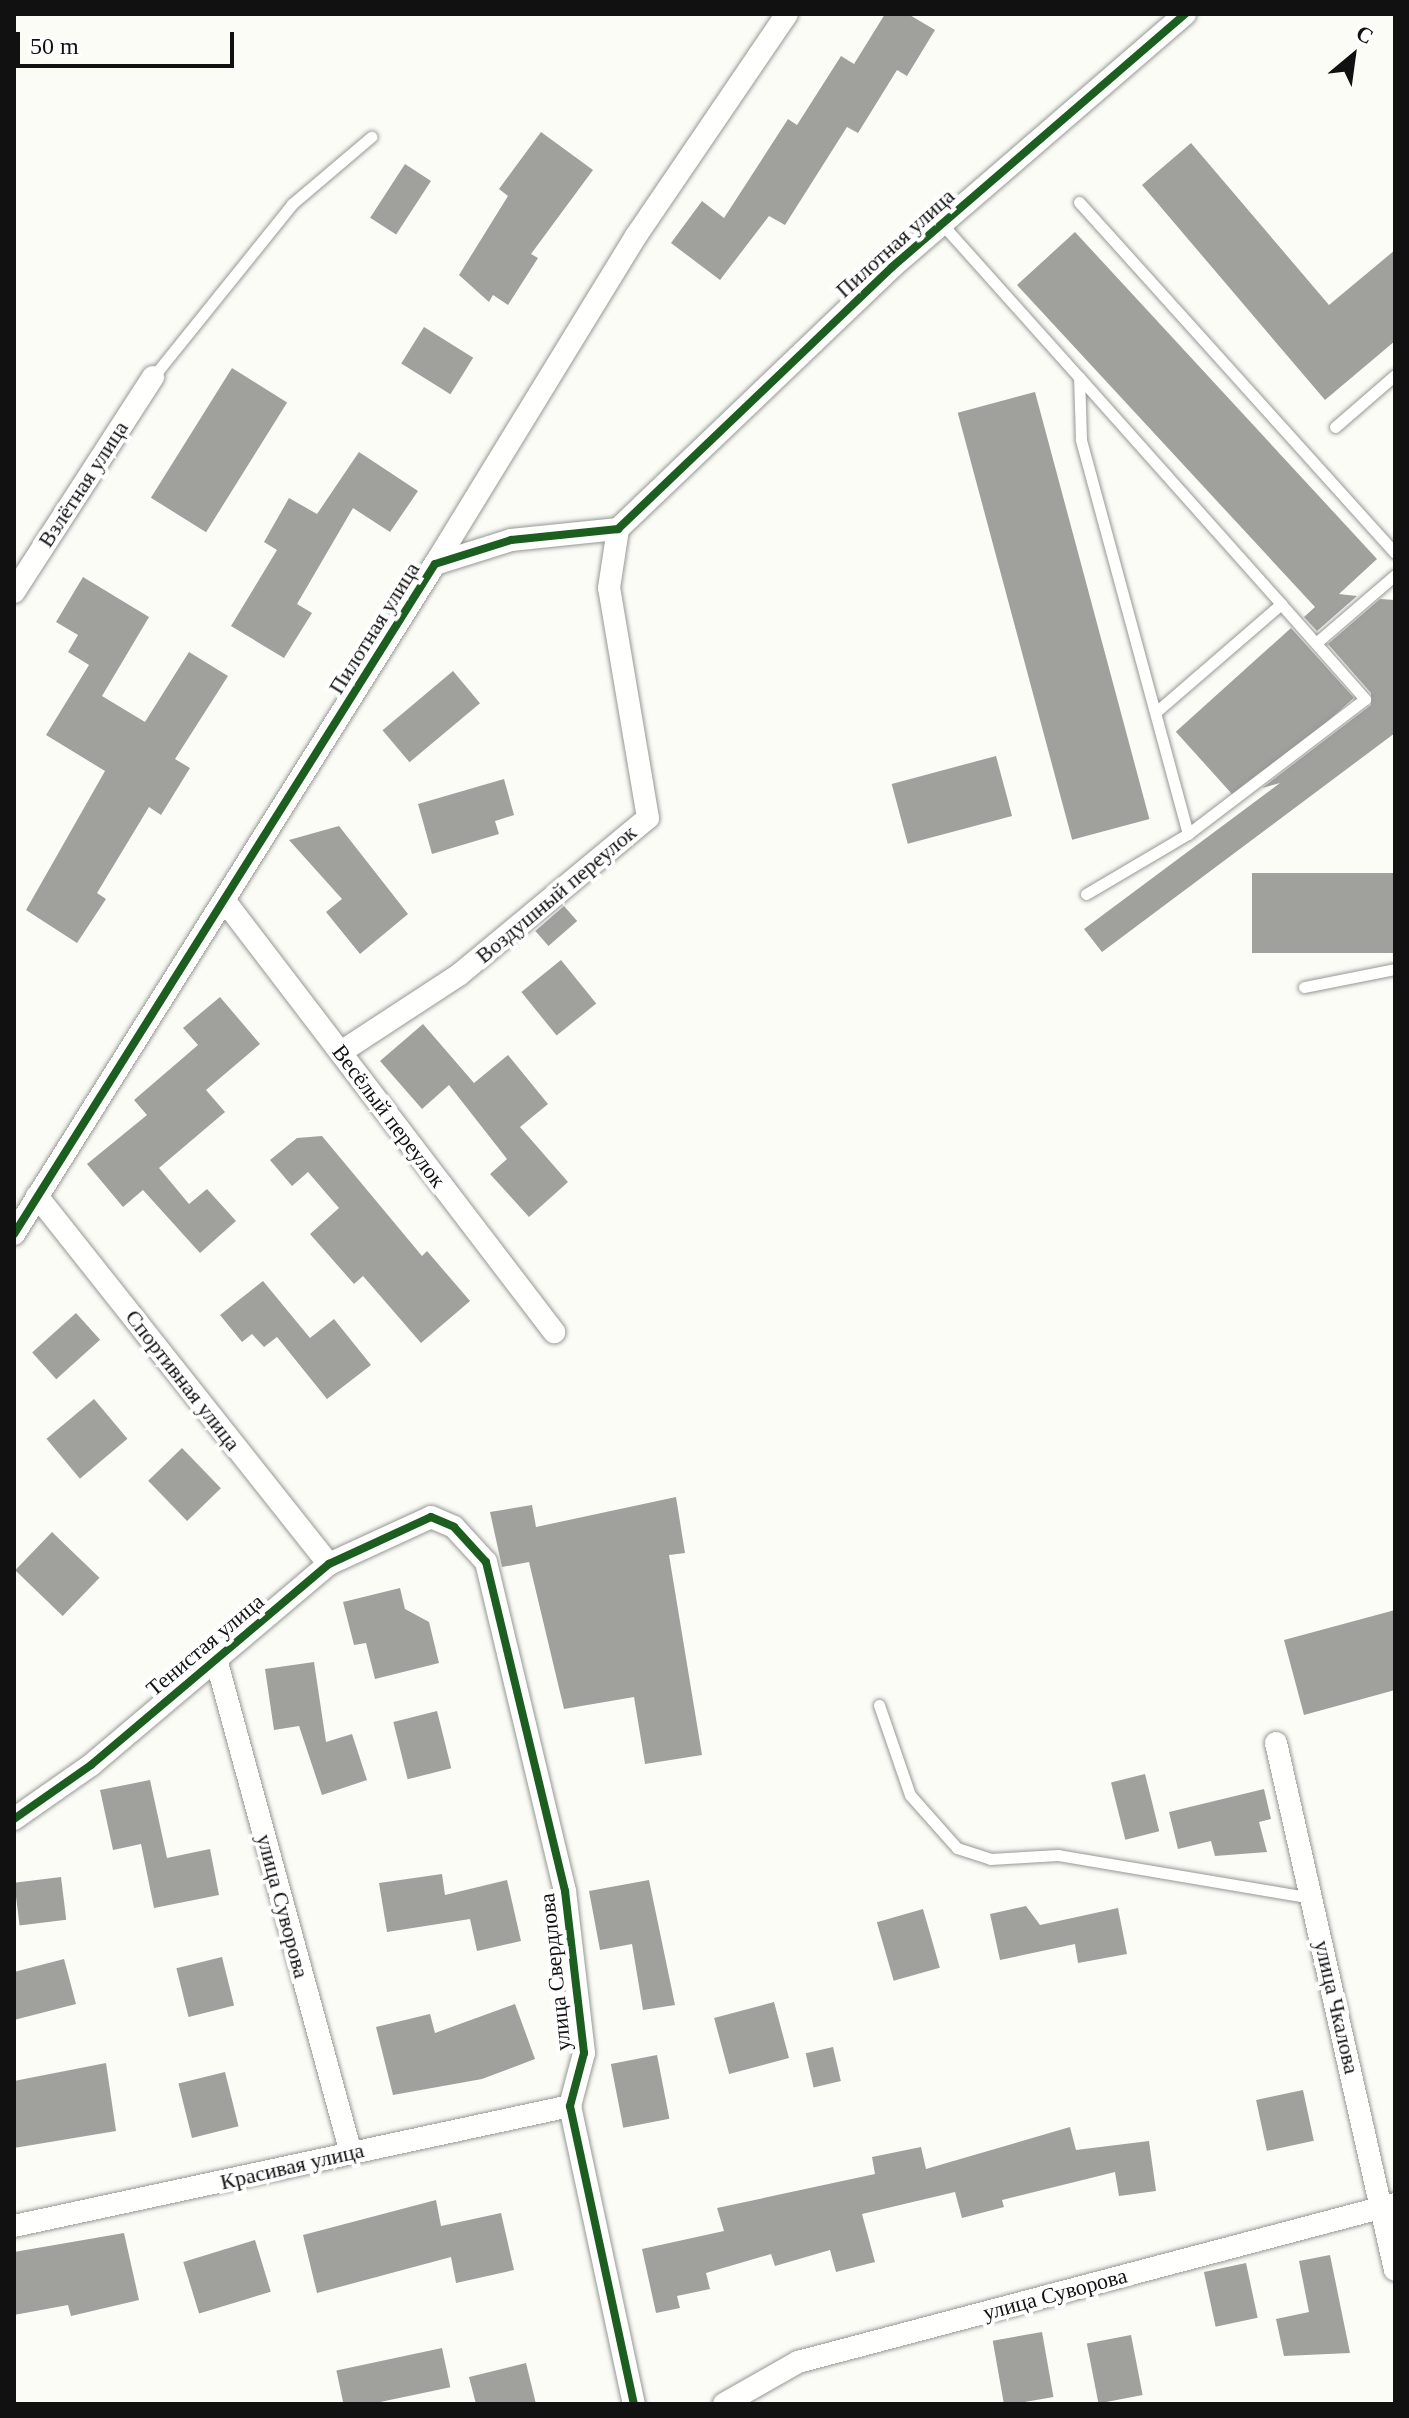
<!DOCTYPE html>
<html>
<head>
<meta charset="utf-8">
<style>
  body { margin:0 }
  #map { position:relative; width:1409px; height:2418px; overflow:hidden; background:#fcfcf7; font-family:Georgia,serif }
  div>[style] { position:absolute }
  .building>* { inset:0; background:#a0a09c; transform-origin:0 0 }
  .roads { filter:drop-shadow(0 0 2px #979795) drop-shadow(0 0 2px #979795) }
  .service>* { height:11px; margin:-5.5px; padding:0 5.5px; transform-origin:5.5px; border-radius:5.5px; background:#fffffe }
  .minor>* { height:22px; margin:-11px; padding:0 11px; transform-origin:11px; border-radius:11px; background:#fffffe }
  .cycleway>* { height:8px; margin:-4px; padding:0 4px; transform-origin:4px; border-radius:4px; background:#1b5e20 }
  span { translate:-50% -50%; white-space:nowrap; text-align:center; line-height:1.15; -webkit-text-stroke:8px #fff; paint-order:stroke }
  .street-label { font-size:22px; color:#111 }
  .frame { position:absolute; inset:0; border:16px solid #111; pointer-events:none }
  .north { position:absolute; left:1313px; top:16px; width:80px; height:80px; -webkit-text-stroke:6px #fff; paint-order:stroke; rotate:29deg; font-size:22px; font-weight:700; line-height:32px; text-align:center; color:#111 }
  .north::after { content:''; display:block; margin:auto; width:28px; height:36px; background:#111; clip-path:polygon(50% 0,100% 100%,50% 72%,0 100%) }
  .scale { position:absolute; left:16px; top:32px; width:218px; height:36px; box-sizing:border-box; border:4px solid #111; border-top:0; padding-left:10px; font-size:24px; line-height:28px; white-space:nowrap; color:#111; -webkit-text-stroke:6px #fff; paint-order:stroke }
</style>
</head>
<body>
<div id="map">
  <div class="building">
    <i style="clip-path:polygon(885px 14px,908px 14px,935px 30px,907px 76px,897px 70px,858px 133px,847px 127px,785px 225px,769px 216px,720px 280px,671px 243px,702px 201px,724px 218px,788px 119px,797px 125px,841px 56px,854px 64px)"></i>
    <i style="clip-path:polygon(541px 132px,593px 170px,531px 254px,538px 258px,508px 305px,493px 295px,489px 302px,459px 275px,508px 196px,499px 189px)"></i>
    <i style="clip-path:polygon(1191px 143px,1329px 305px,1395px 250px,1395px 341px,1325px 400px,1142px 185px)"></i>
    <i style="left:405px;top:164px;width:31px;height:64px;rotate:33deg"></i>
    <i style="clip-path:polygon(1075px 232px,1377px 559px,1339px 594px,1357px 596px,1317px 631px,1304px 617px,1315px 607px,1017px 285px)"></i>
    <i style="left:424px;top:327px;width:58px;height:43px;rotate:32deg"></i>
    <i style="left:232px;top:368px;width:65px;height:153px;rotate:32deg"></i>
    <i style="left:1035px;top:392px;width:442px;height:80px;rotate:75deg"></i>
    <i style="clip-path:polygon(359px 452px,418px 491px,390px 532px,353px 508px,297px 604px,312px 613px,284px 658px,231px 626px,277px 550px,264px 542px,289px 498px,317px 514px)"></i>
    <i style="clip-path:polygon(83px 577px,149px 617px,102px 696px,145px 722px,189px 652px,228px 676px,175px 759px,190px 768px,161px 815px,149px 807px,97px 893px,106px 899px,77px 943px,26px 910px,105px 771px,46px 735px,89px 665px,68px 652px,78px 635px,56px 622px)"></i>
    <i style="clip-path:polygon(1380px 599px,1395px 600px,1395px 733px,1102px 952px,1084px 929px,1280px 783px,1262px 788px,1371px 705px,1371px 693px,1328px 644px)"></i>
    <i style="left:1291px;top:628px;width:94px;height:155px;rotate:48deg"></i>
    <i style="left:453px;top:671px;width:42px;height:92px;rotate:50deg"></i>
    <i style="left:996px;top:756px;width:62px;height:108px;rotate:75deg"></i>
    <i style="clip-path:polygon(504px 779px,514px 815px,495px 821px,499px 834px,432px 854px,418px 804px)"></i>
    <i style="clip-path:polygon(339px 826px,408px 914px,360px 954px,326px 912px,342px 899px,289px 840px)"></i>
    <i style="left:1395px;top:873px;width:80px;height:143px;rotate:90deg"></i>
    <i style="left:564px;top:906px;width:20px;height:38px;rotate:49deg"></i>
    <i style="left:561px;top:960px;width:56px;height:51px;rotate:51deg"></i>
    <i style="clip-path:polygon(220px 997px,260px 1044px,206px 1090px,225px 1112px,159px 1168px,189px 1204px,207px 1189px,236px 1221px,200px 1253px,143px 1190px,123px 1207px,87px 1164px,147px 1115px,134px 1100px,198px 1045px,183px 1028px)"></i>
    <i style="clip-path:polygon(423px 1024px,474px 1083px,508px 1055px,548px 1104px,520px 1127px,568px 1182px,529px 1217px,490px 1174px,507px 1159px,449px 1085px,422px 1109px,380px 1061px)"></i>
    <i style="clip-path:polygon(322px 1136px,422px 1256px,427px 1251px,470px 1301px,421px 1343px,363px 1276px,354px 1284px,310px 1234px,339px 1208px,308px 1172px,292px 1186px,270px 1160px,297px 1138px)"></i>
    <i style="clip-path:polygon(263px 1281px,310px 1338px,334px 1319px,371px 1365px,327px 1399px,277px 1337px,264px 1347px,252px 1334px,242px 1342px,220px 1315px)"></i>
    <i style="left:76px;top:1313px;width:36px;height:59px;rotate:48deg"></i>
    <i style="left:94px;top:1399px;width:52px;height:62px;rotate:50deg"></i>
    <i style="left:182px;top:1448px;width:56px;height:47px;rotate:46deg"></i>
    <i style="clip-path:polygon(676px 1497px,685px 1553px,669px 1555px,702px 1755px,645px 1764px,634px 1697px,564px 1709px,529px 1562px,502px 1567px,490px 1512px,532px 1505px,536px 1527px)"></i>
    <i style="left:52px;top:1532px;width:66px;height:53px;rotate:44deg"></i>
    <i style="clip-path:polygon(400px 1588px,405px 1609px,429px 1622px,439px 1663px,375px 1679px,366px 1643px,354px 1645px,343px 1602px)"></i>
    <i style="clip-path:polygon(1395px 1610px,1395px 1690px,1304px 1715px,1284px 1640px)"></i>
    <i style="clip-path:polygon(314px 1662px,326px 1742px,352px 1734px,367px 1780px,322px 1795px,299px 1726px,274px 1730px,265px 1669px)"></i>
    <i style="left:437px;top:1711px;width:59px;height:45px;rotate:76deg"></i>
    <i style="left:1145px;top:1774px;width:59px;height:35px;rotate:76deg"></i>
    <i style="clip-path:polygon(150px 1780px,167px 1858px,210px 1849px,219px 1895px,154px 1908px,141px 1844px,113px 1850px,100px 1790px)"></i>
    <i style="clip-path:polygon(1264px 1789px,1271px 1819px,1259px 1822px,1267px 1852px,1215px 1856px,1211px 1841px,1178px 1849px,1169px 1812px)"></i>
    <i style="clip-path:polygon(442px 1874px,445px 1895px,507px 1880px,521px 1941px,477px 1951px,470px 1919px,387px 1932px,379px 1883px)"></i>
    <i style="left:61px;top:1877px;width:43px;height:47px;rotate:83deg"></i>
    <i style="clip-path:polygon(649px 1880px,675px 2005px,643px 2010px,632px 1944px,600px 1950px,589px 1891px)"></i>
    <i style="clip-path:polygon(1026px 1906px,1040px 1925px,1118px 1908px,1127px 1954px,1078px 1963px,1075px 1944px,1000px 1960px,990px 1914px)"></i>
    <i style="left:923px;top:1909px;width:61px;height:48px;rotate:74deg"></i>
    <i style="left:222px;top:1957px;width:50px;height:47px;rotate:76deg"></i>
    <i style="clip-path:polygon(64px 1959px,76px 2004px,14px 2020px,14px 1972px)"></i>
    <i style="left:774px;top:2002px;width:58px;height:62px;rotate:75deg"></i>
    <i style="clip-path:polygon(515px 2004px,535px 2059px,482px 2079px,393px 2095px,376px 2027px,430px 2014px,435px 2033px)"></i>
    <i style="left:833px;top:2047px;width:35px;height:28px;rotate:77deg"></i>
    <i style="left:657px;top:2055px;width:65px;height:47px;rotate:79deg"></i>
    <i style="clip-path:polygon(106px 2063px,116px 2131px,14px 2148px,14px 2081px)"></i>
    <i style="left:225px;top:2072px;width:56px;height:48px;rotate:76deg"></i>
    <i style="left:1303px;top:2090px;width:52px;height:48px;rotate:78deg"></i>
    <i style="clip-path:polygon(1070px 2127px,1076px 2150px,1149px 2141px,1156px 2191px,1119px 2196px,1115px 2172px,1002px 2200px,1004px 2207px,962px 2218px,955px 2192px,862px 2214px,875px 2262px,836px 2272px,830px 2250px,775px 2266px,771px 2254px,706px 2273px,710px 2289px,677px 2296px,680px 2308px,656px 2313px,642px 2249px,724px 2231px,717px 2208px,875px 2174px,872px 2157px,921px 2147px,926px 2169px)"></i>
    <i style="clip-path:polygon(436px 2200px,441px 2226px,501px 2213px,514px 2270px,456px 2283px,451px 2257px,317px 2293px,303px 2235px)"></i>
    <i style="clip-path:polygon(124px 2233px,139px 2300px,71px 2316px,68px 2305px,14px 2315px,14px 2252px)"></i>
    <i style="left:255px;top:2240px;width:54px;height:75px;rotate:73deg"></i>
    <i style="clip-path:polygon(1330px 2255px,1350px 2353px,1284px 2356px,1276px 2319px,1309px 2312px,1299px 2261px)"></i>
    <i style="left:1246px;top:2263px;width:56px;height:43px;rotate:78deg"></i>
    <i style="left:1042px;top:2332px;width:66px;height:50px;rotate:80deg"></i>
    <i style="left:1131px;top:2335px;width:61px;height:45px;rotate:79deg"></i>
    <i style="left:442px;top:2348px;width:40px;height:108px;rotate:78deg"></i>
    <i style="clip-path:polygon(526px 2363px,536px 2404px,476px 2404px,469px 2377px)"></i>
  </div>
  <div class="roads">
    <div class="service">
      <i style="left:1079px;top:202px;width:472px;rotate:48deg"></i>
      <i style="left:942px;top:224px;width:205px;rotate:48.2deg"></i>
      <i style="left:1079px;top:377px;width:304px;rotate:48.3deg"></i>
      <i style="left:1281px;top:604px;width:127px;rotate:48.5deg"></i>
      <i style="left:1365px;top:699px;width:223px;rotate:142.7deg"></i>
      <i style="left:1188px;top:834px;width:409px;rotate:-105.2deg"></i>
      <i style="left:1081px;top:439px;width:62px;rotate:-91.8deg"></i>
      <i style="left:153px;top:377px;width:222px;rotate:-51.2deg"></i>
      <i style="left:292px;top:204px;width:104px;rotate:-40.3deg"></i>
      <i style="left:1335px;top:427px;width:79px;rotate:-40.9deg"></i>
      <i style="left:1316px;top:643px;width:104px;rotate:-40.7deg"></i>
      <i style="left:1157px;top:711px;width:164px;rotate:-40.8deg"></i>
      <i style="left:1086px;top:894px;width:118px;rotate:-30.5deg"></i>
      <i style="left:1304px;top:987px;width:93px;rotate:-11.2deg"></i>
      <i style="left:879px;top:1705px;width:95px;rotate:71deg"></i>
      <i style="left:910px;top:1795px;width:71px;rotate:48.4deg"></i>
      <i style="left:957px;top:1848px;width:35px;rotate:18deg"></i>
      <i style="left:990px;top:1859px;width:68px;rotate:-3.4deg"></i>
      <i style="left:1058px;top:1855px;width:257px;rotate:9.6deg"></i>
    </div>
    <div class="minor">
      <i style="left:435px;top:564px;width:385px;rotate:-58.5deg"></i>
      <i style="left:636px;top:236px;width:268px;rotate:-55.8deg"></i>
      <i style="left:14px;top:592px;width:256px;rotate:-57.1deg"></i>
      <i style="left:224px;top:900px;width:544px;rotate:52.62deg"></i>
      <i style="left:341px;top:1052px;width:142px;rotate:-33.2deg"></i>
      <i style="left:460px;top:974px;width:244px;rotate:-39.7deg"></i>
      <i style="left:648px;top:818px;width:233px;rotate:-99.6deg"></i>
      <i style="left:609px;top:588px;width:60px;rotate:-81.3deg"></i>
      <i style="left:37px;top:1196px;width:470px;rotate:51.6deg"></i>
      <i style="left:14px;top:1234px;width:791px;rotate:-57.86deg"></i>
      <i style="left:435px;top:564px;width:80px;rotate:-17.5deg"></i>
      <i style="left:511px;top:540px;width:108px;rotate:-5.9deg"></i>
      <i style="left:618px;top:529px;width:379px;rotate:-43.7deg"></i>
      <i style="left:892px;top:267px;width:387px;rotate:-40.8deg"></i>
      <i style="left:216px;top:1659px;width:512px;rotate:74.72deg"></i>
      <i style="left:1276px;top:1743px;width:540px;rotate:77.28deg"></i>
      <i style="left:14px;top:1819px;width:94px;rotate:-35deg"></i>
      <i style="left:91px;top:1765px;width:312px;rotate:-40.2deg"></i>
      <i style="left:329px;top:1564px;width:112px;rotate:-24.7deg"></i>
      <i style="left:431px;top:1517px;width:25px;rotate:23deg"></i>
      <i style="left:454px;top:1527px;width:47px;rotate:47.6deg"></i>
      <i style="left:486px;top:1562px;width:338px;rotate:76.5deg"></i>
      <i style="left:565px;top:1891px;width:163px;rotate:83.3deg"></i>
      <i style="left:584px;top:2053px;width:55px;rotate:104.8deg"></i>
      <i style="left:570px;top:2106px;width:305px;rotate:77.9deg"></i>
      <i style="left:14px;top:2226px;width:569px;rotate:-12.18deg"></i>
      <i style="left:724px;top:2404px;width:85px;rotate:-29.6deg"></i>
      <i style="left:798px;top:2362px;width:618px;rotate:-14.82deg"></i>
    </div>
  </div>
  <div class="cycleway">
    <i style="left:14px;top:1234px;width:791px;rotate:-57.86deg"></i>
    <i style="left:435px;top:564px;width:80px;rotate:-17.5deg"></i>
    <i style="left:511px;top:540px;width:108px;rotate:-5.9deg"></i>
    <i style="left:618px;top:529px;width:379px;rotate:-43.7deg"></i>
    <i style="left:892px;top:267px;width:387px;rotate:-40.8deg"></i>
    <i style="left:14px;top:1819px;width:94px;rotate:-35deg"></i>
    <i style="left:91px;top:1765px;width:312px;rotate:-40.2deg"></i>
    <i style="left:329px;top:1564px;width:112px;rotate:-24.7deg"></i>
    <i style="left:431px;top:1517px;width:25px;rotate:23deg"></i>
    <i style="left:454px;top:1527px;width:47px;rotate:47.6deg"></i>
    <i style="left:486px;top:1562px;width:338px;rotate:76.5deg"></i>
    <i style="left:565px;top:1891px;width:163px;rotate:83.3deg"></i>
    <i style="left:584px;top:2053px;width:55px;rotate:104.8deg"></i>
    <i style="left:570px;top:2106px;width:305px;rotate:77.9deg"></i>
  </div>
  <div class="street-label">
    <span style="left:895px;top:243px;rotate:-42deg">Пилотная улица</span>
    <span style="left:83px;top:484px;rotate:-57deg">Взлётная улица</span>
    <span style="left:374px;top:628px;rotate:-58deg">Пилотная улица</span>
    <span style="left:556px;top:894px;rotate:-40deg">Воздушный переулок</span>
    <span style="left:389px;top:1116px;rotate:53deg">Весёлый переулок</span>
    <span style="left:183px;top:1380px;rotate:52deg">Спортивная улица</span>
    <span style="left:205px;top:1645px;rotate:-40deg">Тенистая улица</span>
    <span style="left:283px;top:1906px;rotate:75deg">улица Суворова</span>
    <span style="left:555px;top:1972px;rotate:-96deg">улица Свердлова</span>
    <span style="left:1337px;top:2007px;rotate:77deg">улица Чкалова</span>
    <span style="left:292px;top:2166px;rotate:-13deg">Красивая улица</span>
    <span style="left:1055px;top:2294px;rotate:-15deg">улица Суворова</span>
  </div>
  <div class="frame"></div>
  <div class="north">С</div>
  <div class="scale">50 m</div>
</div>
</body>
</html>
